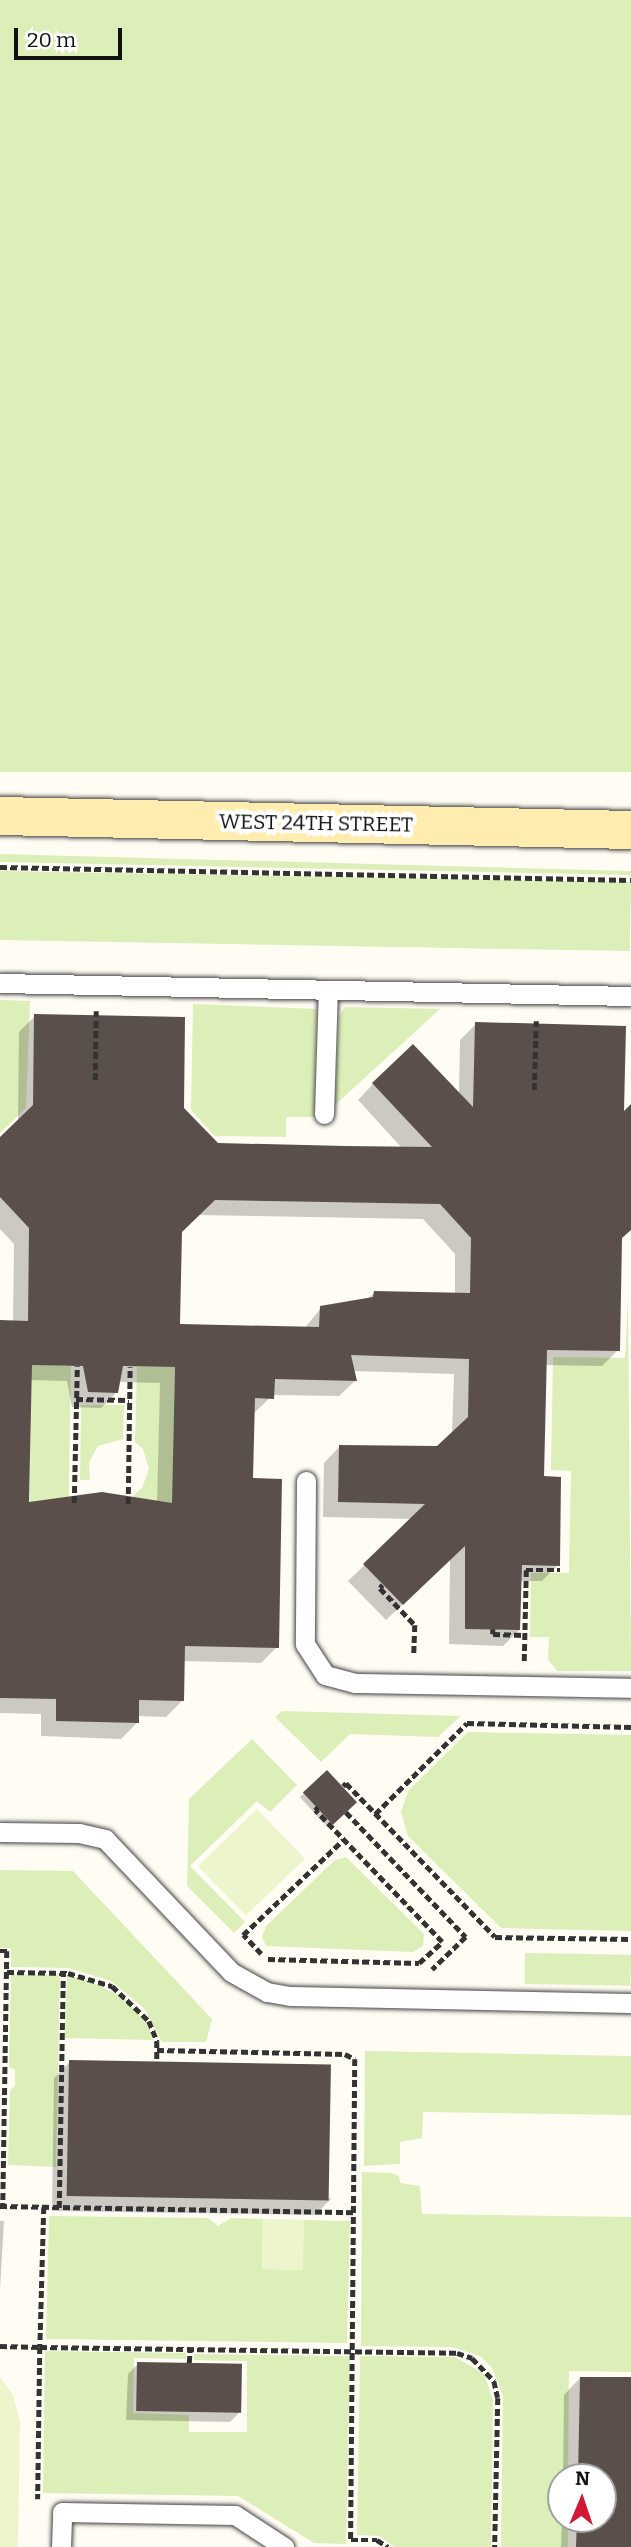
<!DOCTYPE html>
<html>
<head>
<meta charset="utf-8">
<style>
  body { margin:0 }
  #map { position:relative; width:631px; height:2547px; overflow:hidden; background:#fffcf4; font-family:Bitter,serif }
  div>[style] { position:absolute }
  .green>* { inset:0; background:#dcefb8; transform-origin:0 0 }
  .pitch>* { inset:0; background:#ecf5cb; transform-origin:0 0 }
  .shadow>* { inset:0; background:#0003; transform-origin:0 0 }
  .building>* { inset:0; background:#5b4f4b; transform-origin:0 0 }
  .path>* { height:4.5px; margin-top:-2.25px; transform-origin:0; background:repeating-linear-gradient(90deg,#333 0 7px,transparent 0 10.5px) }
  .roads { filter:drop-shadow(0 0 2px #444) drop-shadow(0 0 2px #444) }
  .lane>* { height:19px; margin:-9.5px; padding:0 9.5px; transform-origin:9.5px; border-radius:9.5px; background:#fff }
  .secondary>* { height:38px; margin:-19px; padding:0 19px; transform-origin:19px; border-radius:19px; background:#ffecaf }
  span { translate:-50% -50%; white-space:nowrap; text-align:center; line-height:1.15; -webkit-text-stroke:7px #fff; paint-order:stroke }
  .street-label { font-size:21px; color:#111 }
  .north { position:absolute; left:547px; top:2463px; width:70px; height:70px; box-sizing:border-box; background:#fff; border:2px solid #a0a0a0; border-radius:50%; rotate:2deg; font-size:19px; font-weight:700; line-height:28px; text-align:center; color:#111 }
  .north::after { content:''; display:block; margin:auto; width:24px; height:32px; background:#d31737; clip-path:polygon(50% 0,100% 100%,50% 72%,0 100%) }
  .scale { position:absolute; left:14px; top:28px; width:108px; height:32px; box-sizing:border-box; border:4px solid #111; border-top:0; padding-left:9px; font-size:21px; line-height:24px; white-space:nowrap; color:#111; -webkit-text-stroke:5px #fff; paint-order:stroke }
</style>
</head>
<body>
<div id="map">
  <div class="green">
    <i style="left:0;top:0;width:631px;height:772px"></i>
    <i style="clip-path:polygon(0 854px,631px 871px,631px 875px,0 862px)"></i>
    <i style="left:0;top:871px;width:631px;height:69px;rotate:1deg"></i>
    <i style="clip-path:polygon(0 1000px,30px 1001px,26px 1108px,0 1133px)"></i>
    <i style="clip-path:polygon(193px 1004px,316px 1009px,314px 1117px,286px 1117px,286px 1137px,215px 1136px,191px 1110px)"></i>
    <i style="clip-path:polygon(345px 1007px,440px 1009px,335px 1105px,339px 1017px)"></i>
    <i style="clip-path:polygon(628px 1300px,631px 1671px,557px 1671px,548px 1659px,549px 1637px,530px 1637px,531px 1573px,569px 1573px,571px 1471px,551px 1470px,553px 1357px,625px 1358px)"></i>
    <i style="left:32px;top:1365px;width:39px;height:138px;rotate:1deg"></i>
    <i style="clip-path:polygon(137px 1367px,175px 1367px,172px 1506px,133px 1504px,134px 1495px,142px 1488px,149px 1469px,143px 1449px,135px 1442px)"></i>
    <i style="clip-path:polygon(81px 1405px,124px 1405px,123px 1439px,98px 1446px,89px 1462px,90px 1480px,80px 1480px)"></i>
    <i style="clip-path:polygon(282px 1711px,461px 1716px,438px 1737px,350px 1734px,321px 1762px,275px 1717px)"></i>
    <i style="clip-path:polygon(468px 1732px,631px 1735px,631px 1931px,501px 1928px,408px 1836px,401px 1812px,408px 1791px)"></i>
    <i style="clip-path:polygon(252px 1739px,297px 1785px,270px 1812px,257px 1801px,190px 1866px,245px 1922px,234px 1933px,187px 1886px,189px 1799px)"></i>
    <i style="clip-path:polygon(346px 1857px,424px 1934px,423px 1946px,413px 1952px,266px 1946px,262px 1937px,266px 1926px,335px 1860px)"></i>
    <i style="clip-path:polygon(0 1870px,73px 1871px,212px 2019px,206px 2042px,162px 2042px,144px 2008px,111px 1981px,69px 1968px,11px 1967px,11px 1948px,0 1948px)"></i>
    <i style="left:525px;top:1953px;width:106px;height:31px;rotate:1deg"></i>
    <i style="clip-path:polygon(11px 1975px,60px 1975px,56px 2167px,8px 2165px,10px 2090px,15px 2086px,15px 2070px,9px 2067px)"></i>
    <i style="clip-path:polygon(67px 1976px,86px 1979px,124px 1998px,147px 2023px,153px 2040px,65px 2038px)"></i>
    <i style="clip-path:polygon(365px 2051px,631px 2056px,631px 2115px,423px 2112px,422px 2138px,400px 2142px,400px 2164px,364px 2166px)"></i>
    <i style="clip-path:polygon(362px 2172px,390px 2173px,399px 2176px,400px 2183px,420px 2186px,422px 2214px,631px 2217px,631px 2372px,569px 2371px,568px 2477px,561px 2477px,561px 2519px,568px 2519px,568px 2547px,501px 2547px,503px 2396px,492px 2368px,480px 2356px,452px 2347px,361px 2346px)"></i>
    <i style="clip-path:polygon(49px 2216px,208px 2218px,218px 2226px,231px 2218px,263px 2219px,262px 2269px,302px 2270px,304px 2220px,350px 2221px,347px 2343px,46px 2339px)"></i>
    <i style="clip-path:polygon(45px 2351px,186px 2353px,186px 2359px,134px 2358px,133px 2413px,189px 2415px,189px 2432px,247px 2432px,247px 2361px,194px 2360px,194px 2354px,350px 2356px,346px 2544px,314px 2543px,238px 2496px,43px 2493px)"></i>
    <i style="clip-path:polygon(360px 2356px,455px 2357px,484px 2374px,493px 2400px,491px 2547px,395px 2547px,379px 2536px,357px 2535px)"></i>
  </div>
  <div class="pitch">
    <i style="left:257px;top:1809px;width:69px;height:82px;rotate:46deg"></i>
    <i style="left:263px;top:2219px;width:41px;height:50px;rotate:1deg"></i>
    <i style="clip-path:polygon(0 2377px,13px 2395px,20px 2421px,18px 2547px,0 2547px)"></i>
  </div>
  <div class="shadow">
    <i style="clip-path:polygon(evenodd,35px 1016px,182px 1109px,217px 1145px,402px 1148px,358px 1100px,373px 1084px,459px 1094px,460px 1040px,476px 1024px,622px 1115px,631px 1106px,631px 1229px,620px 1239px,618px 1350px,602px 1366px,545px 1365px,542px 1478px,558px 1565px,542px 1581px,520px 1581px,519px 1630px,503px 1646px,449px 1644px,450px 1559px,386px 1620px,348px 1581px,412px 1519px,323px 1517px,324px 1463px,340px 1446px,437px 1448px,452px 1434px,454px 1374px,352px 1371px,355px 1381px,339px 1396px,273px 1395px,253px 1414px,251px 1480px,277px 1647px,261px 1663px,183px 1661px,182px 1701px,166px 1717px,137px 1716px,137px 1723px,121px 1739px,41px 1736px,41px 1714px,0 1713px,0 1322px,13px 1322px,14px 1244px,0 1229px,0 1140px,18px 1122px,19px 1032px,35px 1016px,197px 1215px,423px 1219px,455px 1254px,455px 1294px,374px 1293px,367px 1300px,321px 1308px,304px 1329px,178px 1325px,180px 1232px,197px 1215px,35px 1016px,30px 1380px,67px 1381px,72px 1407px,101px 1408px,117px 1392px,119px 1382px,160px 1383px,157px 1503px,27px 1504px,30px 1380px)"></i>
    <i style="left:327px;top:1772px;width:41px;height:37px;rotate:47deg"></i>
    <i style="clip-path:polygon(70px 2062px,331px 2199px,315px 2215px,52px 2211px,54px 2078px)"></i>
    <i style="clip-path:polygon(0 2221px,4px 2221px,0 2290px)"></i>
    <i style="clip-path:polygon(138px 2364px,240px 2412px,230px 2422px,126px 2420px,128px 2374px)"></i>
    <i style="clip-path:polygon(580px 2378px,631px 2379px,631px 2547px,561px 2547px,562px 2519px,603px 2519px,603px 2477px,563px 2477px,564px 2395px)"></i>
  </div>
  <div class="building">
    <i style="clip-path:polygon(evenodd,34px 1014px,185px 1017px,184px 1108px,218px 1143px,345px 1146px,432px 1147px,372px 1083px,413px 1044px,473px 1107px,475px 1022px,626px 1026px,624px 1111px,631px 1104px,631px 1230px,622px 1238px,620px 1351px,547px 1350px,544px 1476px,561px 1477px,560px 1566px,522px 1565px,520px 1630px,465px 1629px,465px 1546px,403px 1605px,363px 1564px,425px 1504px,338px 1502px,339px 1445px,437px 1446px,468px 1417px,469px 1359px,351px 1355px,357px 1381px,275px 1379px,274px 1399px,255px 1398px,253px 1478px,282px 1479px,279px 1648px,185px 1646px,184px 1701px,139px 1700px,139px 1723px,56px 1721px,56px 1699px,0 1698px,0 1320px,28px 1321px,29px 1228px,0 1197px,0 1137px,33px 1105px,34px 1014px,215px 1200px,440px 1204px,471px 1238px,470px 1293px,374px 1291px,373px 1297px,320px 1306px,319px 1327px,180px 1324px,182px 1232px,215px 1200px,34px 1014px,32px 1365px,83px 1366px,88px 1392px,118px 1393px,123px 1366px,175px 1367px,172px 1503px,102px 1492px,29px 1502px,32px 1365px)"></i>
    <i style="left:327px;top:1770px;width:44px;height:33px;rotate:47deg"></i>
    <i style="left:69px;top:2060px;width:262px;height:136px;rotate:1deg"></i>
    <i style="left:137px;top:2362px;width:105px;height:49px;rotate:1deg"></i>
    <i style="clip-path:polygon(580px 2377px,631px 2377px,631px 2547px,576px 2547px,577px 2519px,603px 2519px,603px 2477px,578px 2477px)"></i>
  </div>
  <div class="path">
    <i style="left:0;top:867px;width:631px;rotate:1.18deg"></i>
    <i style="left:95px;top:1080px;width:69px;rotate:-89.2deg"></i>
    <i style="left:534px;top:1090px;width:69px;rotate:-88.3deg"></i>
    <i style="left:76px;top:1399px;width:53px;rotate:1.1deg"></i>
    <i style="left:74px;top:1503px;width:137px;rotate:-88.7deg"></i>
    <i style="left:128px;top:1504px;width:137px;rotate:-89.2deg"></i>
    <i style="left:383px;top:1585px;width:4px;rotate:135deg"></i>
    <i style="left:380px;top:1588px;width:51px;rotate:46.6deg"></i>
    <i style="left:415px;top:1625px;width:31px;rotate:92deg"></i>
    <i style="left:493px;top:1629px;width:5px;rotate:90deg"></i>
    <i style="left:493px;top:1634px;width:32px;rotate:2deg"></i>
    <i style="left:524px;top:1661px;width:91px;rotate:-88.7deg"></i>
    <i style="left:526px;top:1570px;width:34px"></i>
    <i style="left:343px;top:1786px;width:4px;rotate:-45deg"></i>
    <i style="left:346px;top:1783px;width:214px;rotate:45.9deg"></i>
    <i style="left:495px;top:1937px;width:136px;rotate:0.8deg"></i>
    <i style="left:346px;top:1812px;width:173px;rotate:46.2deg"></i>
    <i style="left:466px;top:1937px;width:47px;rotate:135.9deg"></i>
    <i style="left:375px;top:1814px;width:129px;rotate:-44.7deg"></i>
    <i style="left:467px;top:1723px;width:164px;rotate:1.4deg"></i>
    <i style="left:0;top:1951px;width:7px"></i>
    <i style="left:7px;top:1951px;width:255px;rotate:90.9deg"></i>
    <i style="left:261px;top:1954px;width:26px;rotate:-133deg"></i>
    <i style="left:243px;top:1935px;width:138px;rotate:-43.5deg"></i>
    <i style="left:268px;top:1959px;width:151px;rotate:1.5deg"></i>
    <i style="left:419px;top:1963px;width:31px;rotate:-42deg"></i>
    <i style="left:442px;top:1942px;width:183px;rotate:-133.9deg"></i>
    <i style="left:315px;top:1810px;width:4px;rotate:-45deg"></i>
    <i style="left:7px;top:1972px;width:61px;rotate:0.9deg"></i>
    <i style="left:68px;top:1973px;width:46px;rotate:16.5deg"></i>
    <i style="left:112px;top:1986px;width:51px;rotate:43.4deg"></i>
    <i style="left:149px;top:2021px;width:22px;rotate:68deg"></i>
    <i style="left:157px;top:2041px;width:20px;rotate:90deg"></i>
    <i style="left:157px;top:2050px;width:188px;rotate:1.2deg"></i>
    <i style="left:345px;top:2054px;width:11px;rotate:27deg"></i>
    <i style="left:355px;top:2059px;width:481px;rotate:90.5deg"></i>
    <i style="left:351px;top:2540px;width:26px"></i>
    <i style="left:377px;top:2540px;width:13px;rotate:32deg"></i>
    <i style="left:0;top:2206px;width:355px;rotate:1deg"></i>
    <i style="left:44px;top:2207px;width:140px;rotate:91.6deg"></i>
    <i style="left:40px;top:2347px;width:417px;rotate:0.8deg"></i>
    <i style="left:457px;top:2353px;width:16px;rotate:18deg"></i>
    <i style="left:472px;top:2358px;width:32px;rotate:46deg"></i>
    <i style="left:494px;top:2381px;width:17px;rotate:77deg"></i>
    <i style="left:498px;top:2398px;width:149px;rotate:91.2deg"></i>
    <i style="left:59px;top:2208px;width:235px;rotate:-89deg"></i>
    <i style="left:0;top:2346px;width:40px;rotate:1.4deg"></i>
    <i style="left:40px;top:2347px;width:152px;rotate:90.8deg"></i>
    <i style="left:189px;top:2363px;width:14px;rotate:-86deg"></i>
  </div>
  <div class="roads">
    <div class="lane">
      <i style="left:0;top:983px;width:631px;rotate:1.18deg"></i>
      <i style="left:324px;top:1114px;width:124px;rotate:-88.2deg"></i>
      <i style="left:306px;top:1481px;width:163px;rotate:90.4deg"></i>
      <i style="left:305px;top:1644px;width:37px;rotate:57deg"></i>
      <i style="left:325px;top:1675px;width:31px;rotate:15deg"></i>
      <i style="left:355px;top:1683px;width:276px;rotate:1deg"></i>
      <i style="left:0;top:1832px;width:79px;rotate:0.7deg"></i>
      <i style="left:79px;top:1833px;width:27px;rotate:13deg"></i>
      <i style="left:105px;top:1839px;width:183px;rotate:46.5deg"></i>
      <i style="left:231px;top:1972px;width:41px;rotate:29.1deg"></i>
      <i style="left:267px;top:1992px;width:23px;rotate:10deg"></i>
      <i style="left:290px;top:1996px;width:341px;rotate:1.2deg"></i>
      <i style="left:61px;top:2547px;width:35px;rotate:-88deg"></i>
      <i style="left:62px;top:2512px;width:173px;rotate:1deg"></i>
      <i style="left:235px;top:2515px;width:59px;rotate:33.1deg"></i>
    </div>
    <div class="secondary">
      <i style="left:0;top:816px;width:631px;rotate:1.27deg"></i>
    </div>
  </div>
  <div class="street-label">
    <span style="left:316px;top:823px;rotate:1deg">WEST 24TH STREET</span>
  </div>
  <div class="north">N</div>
  <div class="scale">20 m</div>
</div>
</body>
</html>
